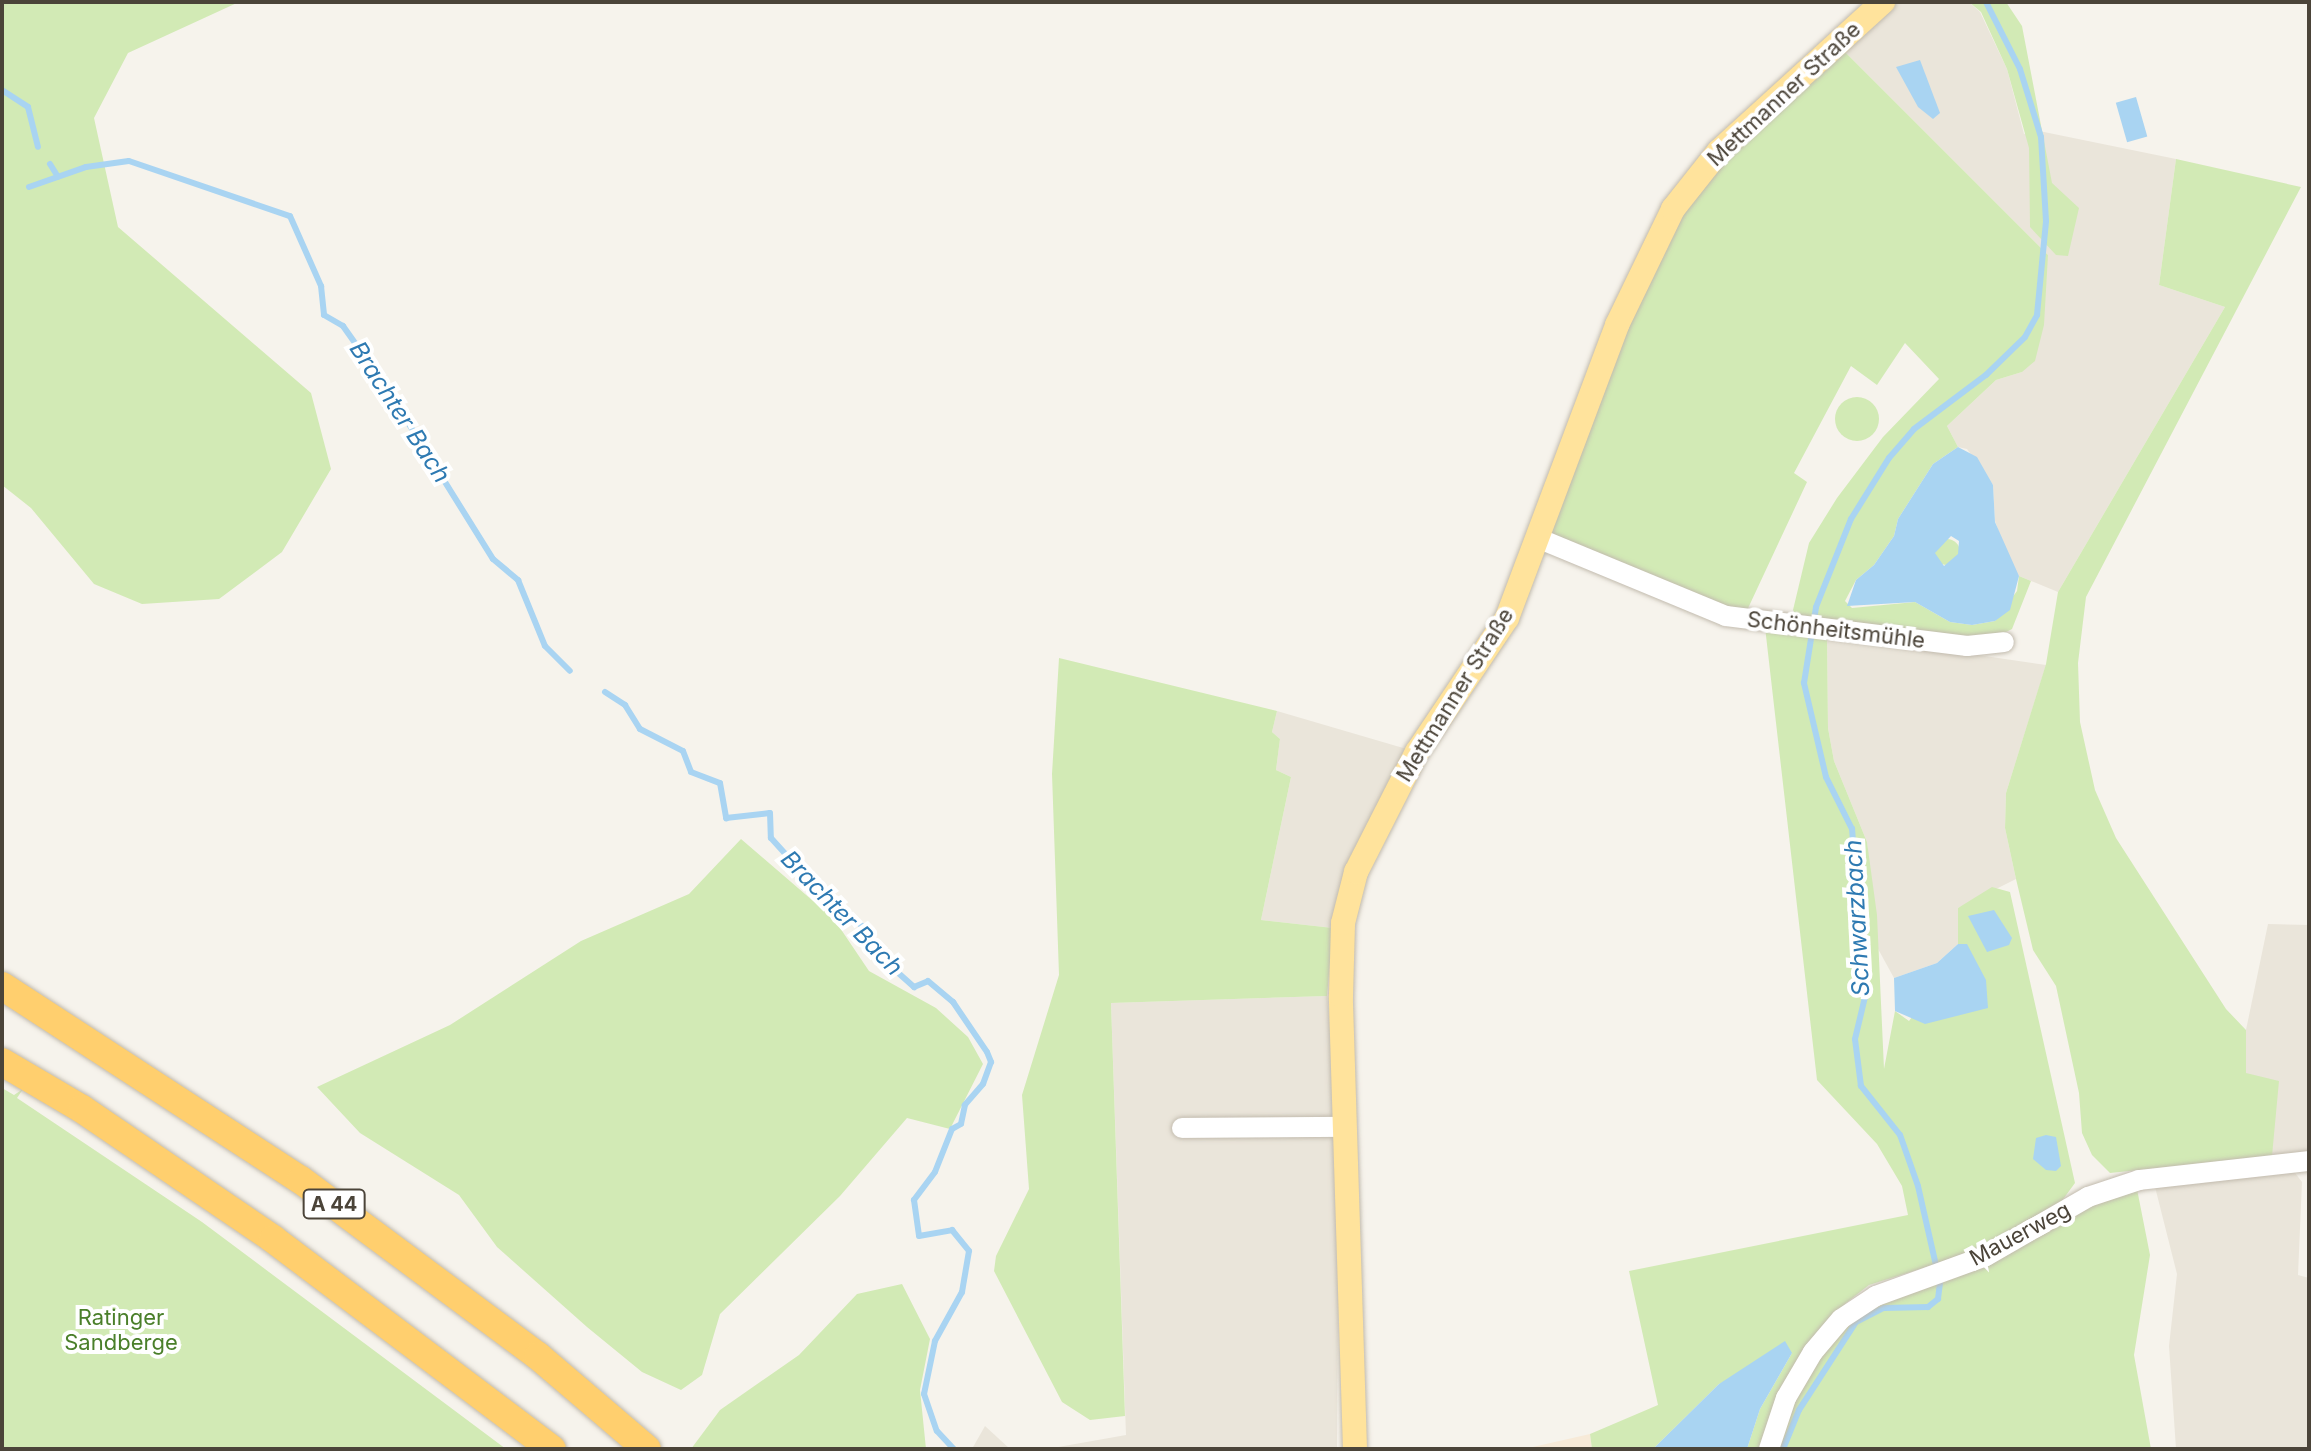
<!DOCTYPE html>
<html>
<head>
<meta charset="utf-8">
<style>
  body { margin:0 }
  #map { position:relative; width:2311px; height:1451px; overflow:hidden; background:#f6f3ec; font-family:Inter,sans-serif }
  div>[style] { position:absolute }
  .residential>* { inset:0; background:#eae5da }
  .commercial>* { inset:0; background:#f7ead8 }
  .green>* { inset:0; background:#d2eab5 }
  .round { border-radius:50% }
  .water>* { inset:0; background:#a9d4f2; transform-origin:0 0 }
  .stream>* { height:6px; margin:-3px; padding:0 3px; transform-origin:3px; border-radius:3px; background:#a9d4f2 }
  .roads { filter:drop-shadow(0 0 2px #c2bbae) drop-shadow(0 0 2px #c2bbae) }
  .minor>* { height:20px; margin:-10px; padding:0 10px; transform-origin:10px; border-radius:10px; background:#fff }
  .major>* { height:24px; margin:-12px; padding:0 12px; transform-origin:12px; border-radius:12px; background:#ffe39c }
  .highway>* { height:28px; margin:-14px; padding:0 14px; transform-origin:14px; border-radius:14px; background:#ffcf6e }
  span { translate:-50% -50%; white-space:nowrap; text-align:center; line-height:1.15; -webkit-text-stroke:8px #fff; paint-order:stroke }
  .shield-label span { padding:2px 6px; background:#fff; border:2px solid; border-radius:6px; -webkit-text-stroke-width:0 }
  .shield-label { font-size:20px; color:#4b4439; font-weight:700 }
  .street-label { font-size:22px; color:#4b4439 }
  .park-label { font-size:22px; color:#4a7f2a }
  .water-label { font-size:24px; color:#2e7ab2; font-style:italic }
  .frame { position:absolute; inset:0; border:4px solid #4b4439; pointer-events:none }
</style>
</head>
<body>
<div id="map">
  <div class="residential">
    <i style="clip-path:polygon(1892px 2px,1969px 2px,1980px 12px,2007px 69px,2024px 134px,2044px 132px,2176px 159px,2159px 285px,2225px 307px,2058px 592px,2019px 576px,2010px 564px,1995px 521px,1993px 485px,1967px 449px,1958px 447px,1947px 426px,1996px 380px,2022px 372px,2048px 255px,1843px 50px)"></i>
    <i style="clip-path:polygon(1827px 633px,2046px 665px,2006px 793px,2005px 828px,2016px 879px,1958px 908px,1958px 944px,1937px 963px,1894px 978px,1877px 947px,1867px 842px,1834px 761px,1828px 728px)"></i>
    <i style="clip-path:polygon(1277px 711px,1410px 750px,1333px 928px,1261px 920px,1291px 777px,1276px 770px,1280px 739px,1272px 732px)"></i>
    <i style="clip-path:polygon(2268px 924px,2309px 925px,2309px 1153px,2272px 1156px,2271px 1137px,2245px 1073px,2246px 1030px)"></i>
    <i style="clip-path:polygon(1327px 996px,1339px 1135px,1337px 1449px,1047px 1449px,1126px 1435px,1111px 1003px)"></i>
    <i style="clip-path:polygon(2292px 1169px,2302px 1182px,2298px 1275px,2309px 1278px,2309px 1449px,2176px 1449px,2169px 1346px,2177px 1274px,2154px 1183px)"></i>
    <i style="clip-path:polygon(985px 1426px,1010px 1449px,972px 1449px)"></i>
  </div>
  <div class="commercial">
    <i style="clip-path:polygon(1590px 1434px,1592px 1449px,1524px 1449px)"></i>
  </div>
  <div class="green">
    <i style="clip-path:polygon(2px 2px,239px 2px,128px 53px,94px 118px,118px 227px,311px 393px,331px 469px,282px 552px,219px 599px,142px 604px,94px 584px,31px 508px,2px 485px)"></i>
    <i style="clip-path:polygon(1969px 2px,2006px 2px,2022px 26px,2052px 183px,2079px 208px,2068px 256px,2056px 255px,2030px 227px,2029px 148px,2007px 69px,1981px 12px)"></i>
    <i style="clip-path:polygon(1843px 50px,2048px 255px,2044px 325px,2035px 361px,2022px 372px,1996px 380px,1947px 426px,1958px 447px,1933px 464px,1898px 519px,1894px 536px,1874px 565px,1856px 580px,1845px 601px,1852px 608px,1915px 602px,1950px 622px,1972px 625px,1995px 621px,2017px 591px,2019px 576px,2031px 581px,2012px 629px,1994px 638px,1800px 623px,1793px 610px,1809px 543px,1837px 498px,1883px 437px,1939px 379px,1905px 343px,1877px 385px,1851px 366px,1794px 473px,1807px 482px,1743px 619px,1548px 533px,1664px 238px,1724px 154px)"></i>
    <i style="clip-path:polygon(2176px 159px,2301px 187px,2086px 597px,2078px 663px,2080px 722px,2095px 790px,2116px 838px,2226px 1009px,2246px 1030px,2246px 1073px,2279px 1081px,2272px 1156px,2110px 1173px,2092px 1155px,2082px 1133px,2079px 1093px,2056px 986px,2033px 950px,2016px 879px,2005px 828px,2006px 793px,2046px 664px,2058px 592px,2225px 307px,2159px 285px)"></i>
    <i class="round" style="left:1835px;top:397px;width:44px;height:44px"></i>
    <i class="round" style="left:1934px;top:539px;width:26px;height:26px"></i>
    <i style="clip-path:polygon(1765px 627px,1827px 633px,1828px 728px,1834px 761px,1867px 842px,1877px 915px,1884px 1069px,1895px 1011px,1909px 1021px,1967px 944px,1958px 944px,1958px 908px,1992px 887px,2010px 892px,2075px 1183px,2061px 1202px,1987px 1248px,1869px 1285px,1846px 1303px,1829px 1324px,1763px 1449px,1747px 1449px,1760px 1409px,1792px 1353px,1719px 1384px,1653px 1449px,1592px 1449px,1590px 1434px,1658px 1405px,1629px 1271px,1908px 1215px,1902px 1186px,1877px 1144px,1817px 1080px)"></i>
    <i style="clip-path:polygon(1059px 658px,1277px 711px,1272px 732px,1280px 739px,1276px 770px,1291px 777px,1261px 920px,1333px 928px,1327px 996px,1111px 1003px,1125px 1416px,1090px 1420px,1062px 1402px,994px 1271px,996px 1256px,1029px 1189px,1022px 1095px,1059px 975px,1052px 774px)"></i>
    <i style="clip-path:polygon(741px 839px,834px 919px,869px 971px,936px 1008px,968px 1037px,983px 1064px,950px 1129px,907px 1118px,840px 1196px,720px 1314px,702px 1375px,681px 1390px,642px 1372px,587px 1327px,497px 1247px,459px 1195px,360px 1133px,317px 1087px,450px 1025px,581px 941px,689px 894px)"></i>
    <i style="clip-path:polygon(2px 1088px,14px 1095px,23px 1089px,17px 1098px,202px 1222px,506px 1449px,2px 1449px)"></i>
    <i style="clip-path:polygon(2136px 1184px,2150px 1255px,2134px 1355px,2151px 1449px,1775px 1449px,1780px 1427px,1818px 1358px,1860px 1313px)"></i>
    <i style="clip-path:polygon(902px 1284px,930px 1339px,920px 1390px,926px 1449px,691px 1449px,720px 1410px,799px 1355px,857px 1294px)"></i>
  </div>
  <div class="water">
    <i style="clip-path:polygon(1920px 60px,1940px 113px,1933px 119px,1918px 107px,1896px 67px)"></i>
    <i style="left:2136px;top:97px;width:41px;height:21px;rotate:74deg"></i>
    <i style="clip-path:polygon(evenodd,1958px 447px,1977px 457px,1993px 485px,1995px 522px,2019px 576px,2010px 610px,1995px 621px,1972px 625px,1950px 622px,1915px 602px,1847px 606px,1856px 580px,1874px 565px,1894px 536px,1898px 519px,1933px 464px,1958px 447px,1951px 536px,1959px 541px,1958px 554px,1944px 566px,1935px 553px,1951px 536px)"></i>
    <i style="clip-path:polygon(1994px 910px,2012px 938px,2009px 945px,1987px 952px,1968px 916px)"></i>
    <i style="clip-path:polygon(1958px 944px,1967px 944px,1986px 980px,1988px 1008px,1925px 1024px,1895px 1011px,1894px 978px,1937px 963px)"></i>
    <i style="clip-path:polygon(2046px 1135px,2056px 1137px,2061px 1166px,2056px 1171px,2046px 1170px,2033px 1159px,2036px 1138px)"></i>
    <i style="clip-path:polygon(1785px 1341px,1792px 1353px,1760px 1409px,1747px 1449px,1653px 1449px,1719px 1384px)"></i>
  </div>
  <div class="stream">
    <i style="left:2px;top:90px;width:31px;rotate:33deg"></i>
    <i style="left:28px;top:107px;width:41px;rotate:76deg"></i>
    <i style="left:50px;top:164px;width:15px;rotate:58deg"></i>
    <i style="left:29px;top:187px;width:60px;rotate:-19.3deg"></i>
    <i style="left:86px;top:167px;width:43px;rotate:-7.9deg"></i>
    <i style="left:129px;top:161px;width:170px;rotate:18.9deg"></i>
    <i style="left:290px;top:216px;width:77px;rotate:66.1deg"></i>
    <i style="left:321px;top:286px;width:29px;rotate:84deg"></i>
    <i style="left:324px;top:315px;width:22px;rotate:30deg"></i>
    <i style="left:343px;top:326px;width:71px;rotate:54.7deg"></i>
    <i style="left:384px;top:384px;width:206px;rotate:58.1deg"></i>
    <i style="left:493px;top:559px;width:33px;rotate:40deg"></i>
    <i style="left:518px;top:580px;width:71px;rotate:67.8deg"></i>
    <i style="left:545px;top:646px;width:35px;rotate:45deg"></i>
    <i style="left:605px;top:692px;width:24px;rotate:33deg"></i>
    <i style="left:625px;top:705px;width:28px;rotate:58deg"></i>
    <i style="left:640px;top:729px;width:48px;rotate:27.1deg"></i>
    <i style="left:683px;top:751px;width:22px;rotate:69deg"></i>
    <i style="left:691px;top:772px;width:31px;rotate:21deg"></i>
    <i style="left:720px;top:783px;width:36px;rotate:80deg"></i>
    <i style="left:726px;top:818px;width:44px;rotate:-6.5deg"></i>
    <i style="left:770px;top:813px;width:25px;rotate:88deg"></i>
    <i style="left:771px;top:838px;width:25px;rotate:48deg"></i>
    <i style="left:788px;top:857px;width:103px;rotate:43deg"></i>
    <i style="left:863px;top:927px;width:30px;rotate:63deg"></i>
    <i style="left:877px;top:954px;width:50px;rotate:41.7deg"></i>
    <i style="left:914px;top:987px;width:15px;rotate:-23deg"></i>
    <i style="left:928px;top:981px;width:33px;rotate:40deg"></i>
    <i style="left:953px;top:1002px;width:60px;rotate:55.8deg"></i>
    <i style="left:987px;top:1052px;width:11px;rotate:68deg"></i>
    <i style="left:991px;top:1062px;width:23px;rotate:110deg"></i>
    <i style="left:983px;top:1084px;width:28px;rotate:131deg"></i>
    <i style="left:965px;top:1105px;width:19px;rotate:102deg"></i>
    <i style="left:961px;top:1124px;width:10px;rotate:151deg"></i>
    <i style="left:952px;top:1129px;width:46px;rotate:111.6deg"></i>
    <i style="left:935px;top:1172px;width:35px;rotate:127deg"></i>
    <i style="left:914px;top:1200px;width:36px;rotate:82deg"></i>
    <i style="left:919px;top:1236px;width:34px;rotate:-10deg"></i>
    <i style="left:952px;top:1230px;width:27px;rotate:51deg"></i>
    <i style="left:969px;top:1251px;width:42px;rotate:99.7deg"></i>
    <i style="left:962px;top:1292px;width:56px;rotate:118.9deg"></i>
    <i style="left:935px;top:1341px;width:54px;rotate:101.7deg"></i>
    <i style="left:924px;top:1394px;width:39px;rotate:71deg"></i>
    <i style="left:937px;top:1431px;width:25px;rotate:47deg"></i>
    <i style="left:1783px;top:1449px;width:42px;rotate:-67.7deg"></i>
    <i style="left:1799px;top:1410px;width:105px;rotate:-57.1deg"></i>
    <i style="left:1856px;top:1322px;width:31px;rotate:-27deg"></i>
    <i style="left:1884px;top:1308px;width:44px;rotate:-1.3deg"></i>
    <i style="left:1928px;top:1307px;width:13px;rotate:-39deg"></i>
    <i style="left:1938px;top:1299px;width:16px;rotate:-83deg"></i>
    <i style="left:1940px;top:1283px;width:99px;rotate:-102.8deg"></i>
    <i style="left:1918px;top:1186px;width:54px;rotate:-109.4deg"></i>
    <i style="left:1900px;top:1135px;width:63px;rotate:-128.5deg"></i>
    <i style="left:1861px;top:1086px;width:47px;rotate:-97.3deg"></i>
    <i style="left:1855px;top:1039px;width:43px;rotate:-76.6deg"></i>
    <i style="left:1865px;top:997px;width:169px;rotate:-94.4deg"></i>
    <i style="left:1852px;top:829px;width:58px;rotate:-116.6deg"></i>
    <i style="left:1826px;top:777px;width:97px;rotate:-103.2deg"></i>
    <i style="left:1804px;top:683px;width:77px;rotate:-81deg"></i>
    <i style="left:1816px;top:607px;width:95px;rotate:-68.3deg"></i>
    <i style="left:1851px;top:519px;width:72px;rotate:-58.1deg"></i>
    <i style="left:1889px;top:458px;width:38px;rotate:-49deg"></i>
    <i style="left:1914px;top:429px;width:90px;rotate:-36.9deg"></i>
    <i style="left:1986px;top:375px;width:54px;rotate:-44.3deg"></i>
    <i style="left:2025px;top:337px;width:25px;rotate:-61deg"></i>
    <i style="left:2037px;top:315px;width:94px;rotate:-84.5deg"></i>
    <i style="left:2046px;top:221px;width:84px;rotate:-93.4deg"></i>
    <i style="left:2041px;top:137px;width:71px;rotate:-107.2deg"></i>
    <i style="left:2020px;top:69px;width:75px;rotate:-116.9deg"></i>
  </div>
  <div class="roads">
    <div class="minor">
      <i style="left:1540px;top:539px;width:201px;rotate:22.5deg"></i>
      <i style="left:1726px;top:616px;width:243px;rotate:7.1deg"></i>
      <i style="left:1967px;top:646px;width:37px;rotate:-6deg"></i>
      <i style="left:1182px;top:1128px;width:160px;rotate:-0.4deg"></i>
      <i style="left:1769px;top:1449px;width:54px;rotate:-71.6deg"></i>
      <i style="left:1786px;top:1398px;width:53px;rotate:-59.6deg"></i>
      <i style="left:1813px;top:1352px;width:43px;rotate:-49.7deg"></i>
      <i style="left:1841px;top:1319px;width:42px;rotate:-33.3deg"></i>
      <i style="left:1876px;top:1296px;width:117px;rotate:-20deg"></i>
      <i style="left:1986px;top:1256px;width:118px;rotate:-30deg"></i>
      <i style="left:2088px;top:1197px;width:54px;rotate:-18.4deg"></i>
      <i style="left:2139px;top:1180px;width:171px;rotate:-6.4deg"></i>
    </div>
    <div class="major">
      <i style="left:1355px;top:1449px;width:453px;rotate:-91.8deg"></i>
      <i style="left:1341px;top:996px;width:73px;rotate:-88.4deg"></i>
      <i style="left:1343px;top:923px;width:53px;rotate:-75.7deg"></i>
      <i style="left:1356px;top:872px;width:135px;rotate:-63.1deg"></i>
      <i style="left:1417px;top:752px;width:161px;rotate:-56.1deg"></i>
      <i style="left:1507px;top:618px;width:313px;rotate:-69.4deg"></i>
      <i style="left:1617px;top:325px;width:129px;rotate:-64.2deg"></i>
      <i style="left:1673px;top:209px;width:74px;rotate:-51.6deg"></i>
      <i style="left:1719px;top:151px;width:222px;rotate:-42.3deg"></i>
    </div>
    <div class="highway">
      <i style="left:2px;top:986px;width:356px;rotate:33deg"></i>
      <i style="left:301px;top:1180px;width:295px;rotate:36.6deg"></i>
      <i style="left:538px;top:1356px;width:143px;rotate:40.5deg"></i>
      <i style="left:2px;top:1062px;width:93px;rotate:30.4deg"></i>
      <i style="left:82px;top:1109px;width:231px;rotate:34.2deg"></i>
      <i style="left:273px;top:1239px;width:349px;rotate:37deg"></i>
    </div>
  </div>
  <div class="shield-label">
    <span style="left:334px;top:1204px">A 44</span>
  </div>
  <div class="street-label">
    <span style="left:1784px;top:94px;rotate:-43deg">Mettmanner Straße</span>
    <span style="left:1836px;top:630px;rotate:7deg">Schönheitsmühle</span>
    <span style="left:1455px;top:695px;rotate:-58deg">Mettmanner Straße</span>
    <span style="left:2020px;top:1234px;rotate:-28deg">Mauerweg</span>
  </div>
  <div class="park-label">
    <span style="left:121px;top:1330px">Ratinger<br>Sandberge</span>
  </div>
  <div class="water-label">
    <span style="left:400px;top:412px;rotate:57deg">Brachter Bach</span>
    <span style="left:842px;top:913px;rotate:46deg">Brachter Bach</span>
    <span style="left:1857px;top:918px;rotate:-93deg">Schwarzbach</span>
  </div>
  <div class="frame"></div>
</div>
</body>
</html>
